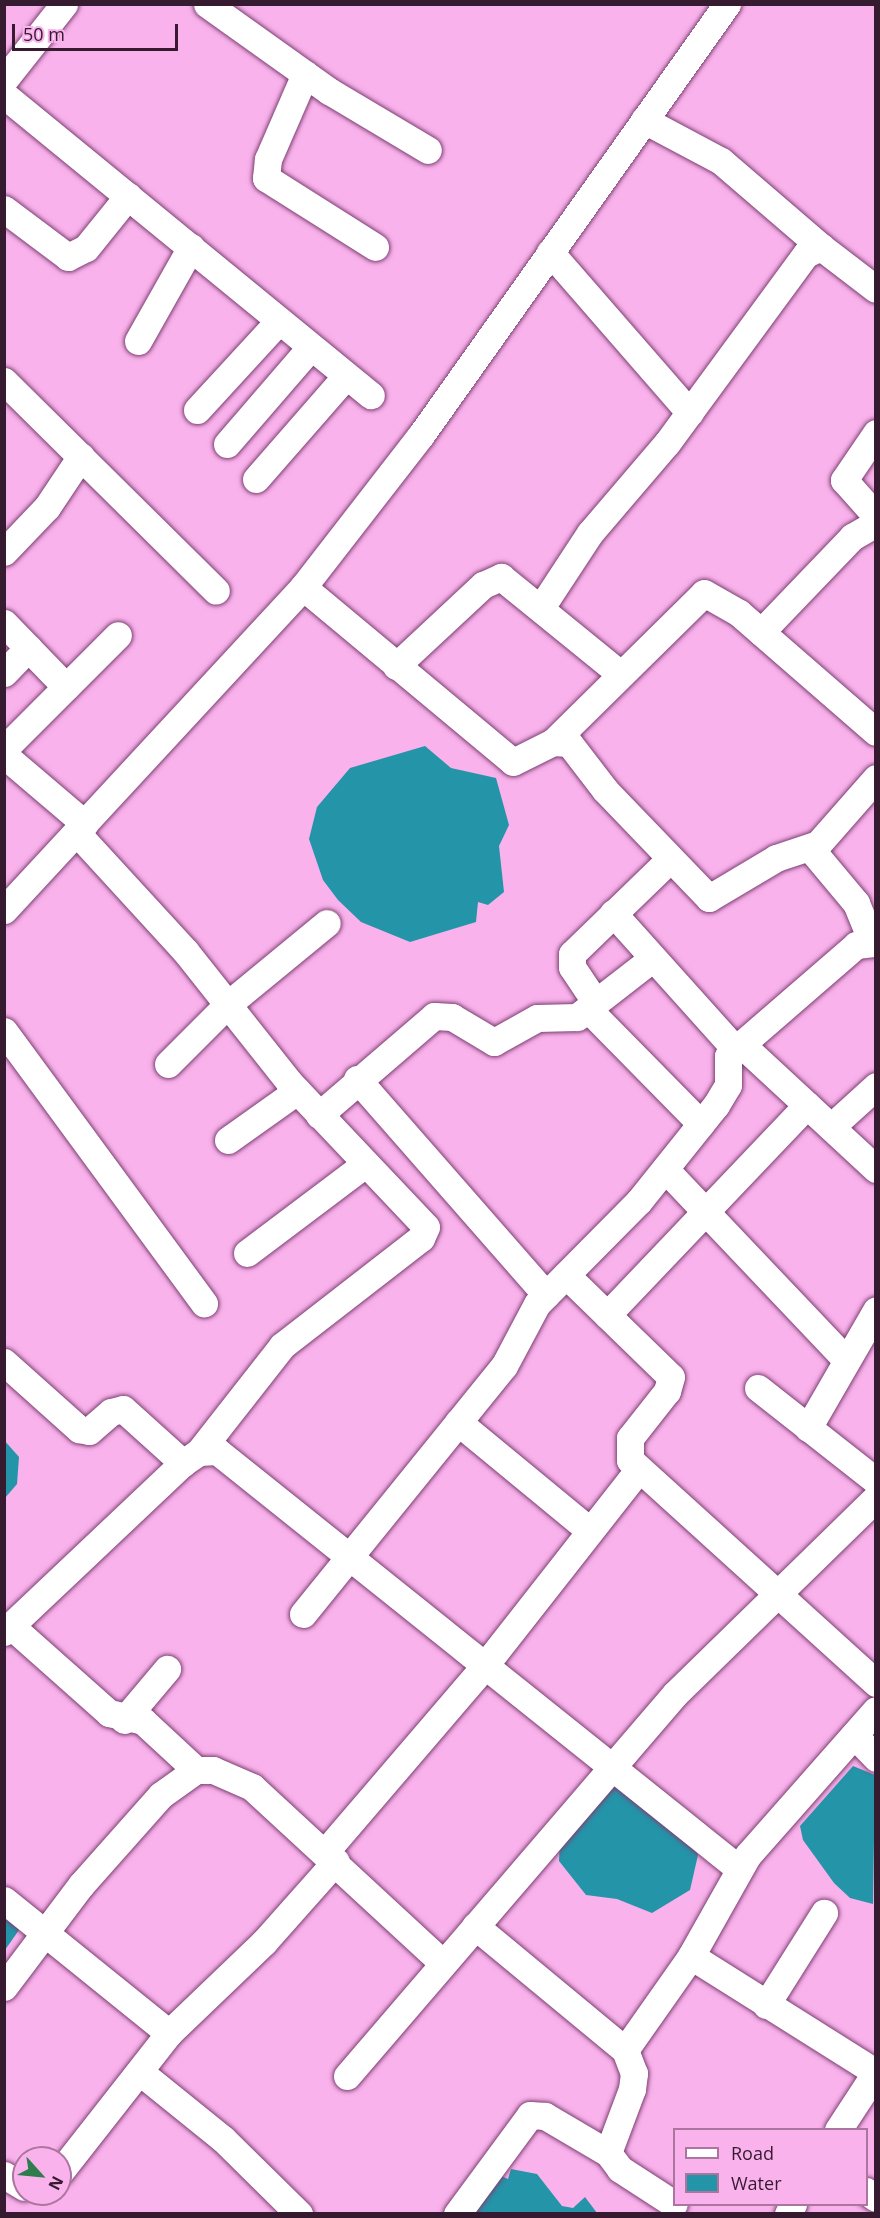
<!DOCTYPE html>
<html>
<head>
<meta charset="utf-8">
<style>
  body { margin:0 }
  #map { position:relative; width:880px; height:2218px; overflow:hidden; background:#f9b2eb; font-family:"Open Sans",sans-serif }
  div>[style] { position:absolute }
  .water>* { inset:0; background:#2494a9 }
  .roads { filter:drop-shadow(0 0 2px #7d3f73) drop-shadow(0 0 2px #7d3f73) }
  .minor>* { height:27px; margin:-13.5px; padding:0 13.5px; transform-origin:13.5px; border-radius:13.5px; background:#fff }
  span { translate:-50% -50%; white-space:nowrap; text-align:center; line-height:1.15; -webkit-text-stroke:6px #f9b2eb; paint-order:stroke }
  .frame { position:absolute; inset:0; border:6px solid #351a30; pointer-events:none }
  .legend { position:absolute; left:673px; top:2128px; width:195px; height:78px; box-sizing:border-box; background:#f9b2eb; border:2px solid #ab75a0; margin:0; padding:8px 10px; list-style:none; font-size:18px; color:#351a30 }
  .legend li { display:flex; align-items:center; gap:12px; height:30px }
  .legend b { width:30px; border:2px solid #ab75a0 }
  .north { position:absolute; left:12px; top:2146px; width:60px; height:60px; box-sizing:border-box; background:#f9b2eb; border:2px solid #ab75a0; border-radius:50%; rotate:117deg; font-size:16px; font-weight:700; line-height:24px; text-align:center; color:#351a30 }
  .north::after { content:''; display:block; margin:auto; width:21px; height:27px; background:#2f7d4d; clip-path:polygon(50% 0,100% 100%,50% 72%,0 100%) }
  .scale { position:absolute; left:12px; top:24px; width:166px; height:27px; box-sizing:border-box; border:3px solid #351a30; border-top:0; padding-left:8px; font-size:18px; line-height:21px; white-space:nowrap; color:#351a30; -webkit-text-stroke:4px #f9b2eb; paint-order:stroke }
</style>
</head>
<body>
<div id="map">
  <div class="water">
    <i style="clip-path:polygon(425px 746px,451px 768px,496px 778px,509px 825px,499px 846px,504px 892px,488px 905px,478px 902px,476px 922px,410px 942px,361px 922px,338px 900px,323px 880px,309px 839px,317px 807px,350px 768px)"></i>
    <i style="clip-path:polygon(4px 1440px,19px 1457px,17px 1484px,5px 1498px)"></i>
    <i style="clip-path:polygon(853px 1766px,875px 1775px,873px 1904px,850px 1898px,834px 1883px,803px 1840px,800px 1826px)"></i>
    <i style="clip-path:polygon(614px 1778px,693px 1844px,698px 1855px,690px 1890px,652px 1913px,617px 1899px,586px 1895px,559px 1861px,560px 1838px)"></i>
    <i style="clip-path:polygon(5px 1908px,19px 1930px,5px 1950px)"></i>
    <i style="clip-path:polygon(511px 2169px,537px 2174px,562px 2206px,573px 2208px,585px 2197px,597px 2213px,466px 2214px,499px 2175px,508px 2179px)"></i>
  </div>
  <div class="roads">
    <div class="minor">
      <i style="left:207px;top:4px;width:150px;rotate:35.5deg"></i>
      <i style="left:329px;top:91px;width:115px;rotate:30.8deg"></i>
      <i style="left:305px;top:74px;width:93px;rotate:113.5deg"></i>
      <i style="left:268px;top:159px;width:19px;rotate:96deg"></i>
      <i style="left:266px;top:178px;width:129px;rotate:32.3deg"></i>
      <i style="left:4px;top:80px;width:97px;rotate:-51.7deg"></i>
      <i style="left:4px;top:95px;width:474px;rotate:39.3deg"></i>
      <i style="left:644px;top:120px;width:87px;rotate:28deg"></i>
      <i style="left:721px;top:161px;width:132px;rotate:40.7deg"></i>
      <i style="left:4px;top:209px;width:80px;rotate:36.9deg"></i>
      <i style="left:68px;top:257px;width:20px;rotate:-27deg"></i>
      <i style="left:86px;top:248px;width:67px;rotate:-51.1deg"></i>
      <i style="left:550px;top:252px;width:213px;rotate:49deg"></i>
      <i style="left:138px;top:341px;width:108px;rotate:-60.6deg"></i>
      <i style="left:4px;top:381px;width:298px;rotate:44.7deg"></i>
      <i style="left:197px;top:410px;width:120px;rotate:-47.4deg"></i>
      <i style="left:876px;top:433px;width:57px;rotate:124.2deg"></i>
      <i style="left:844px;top:480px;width:48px;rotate:48.4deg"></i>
      <i style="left:227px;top:444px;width:125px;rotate:-49.2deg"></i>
      <i style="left:256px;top:479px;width:135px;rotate:-48.9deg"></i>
      <i style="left:4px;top:552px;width:62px;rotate:-46.3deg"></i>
      <i style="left:47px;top:507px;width:61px;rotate:-56.3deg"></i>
      <i style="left:303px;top:587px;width:273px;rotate:39.8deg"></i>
      <i style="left:513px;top:762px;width:45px;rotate:-26.6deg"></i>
      <i style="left:553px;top:742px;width:16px;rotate:4deg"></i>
      <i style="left:569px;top:743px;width:59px;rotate:52.5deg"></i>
      <i style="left:605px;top:790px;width:150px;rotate:46.1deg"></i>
      <i style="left:709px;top:898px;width:78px;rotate:-30.8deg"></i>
      <i style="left:776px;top:858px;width:44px;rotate:-18.4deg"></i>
      <i style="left:818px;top:844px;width:88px;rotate:-48.7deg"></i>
      <i style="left:542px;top:606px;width:87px;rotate:-56.7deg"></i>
      <i style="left:590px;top:533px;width:118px;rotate:-49.5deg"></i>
      <i style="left:667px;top:443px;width:235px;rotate:-53.7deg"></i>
      <i style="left:806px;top:254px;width:17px;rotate:-25deg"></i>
      <i style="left:821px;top:247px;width:69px;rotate:37.4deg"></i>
      <i style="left:4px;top:623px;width:89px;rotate:45.9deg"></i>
      <i style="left:761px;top:632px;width:132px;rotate:-46.2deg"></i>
      <i style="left:852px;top:537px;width:28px;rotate:-30deg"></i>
      <i style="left:396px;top:666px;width:119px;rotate:-43deg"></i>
      <i style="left:483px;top:585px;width:20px;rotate:-24deg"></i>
      <i style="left:501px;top:577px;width:152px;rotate:39.1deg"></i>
      <i style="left:4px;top:673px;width:35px;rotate:-46deg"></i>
      <i style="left:553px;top:742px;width:212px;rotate:-44.6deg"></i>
      <i style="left:704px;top:593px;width:40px;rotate:29.7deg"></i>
      <i style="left:739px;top:613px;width:181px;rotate:41deg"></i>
      <i style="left:4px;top:749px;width:161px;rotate:-45deg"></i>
      <i style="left:4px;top:755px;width:106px;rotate:40.4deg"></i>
      <i style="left:77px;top:833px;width:161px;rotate:47.5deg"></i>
      <i style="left:186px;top:952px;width:166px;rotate:51.6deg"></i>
      <i style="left:289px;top:1082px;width:199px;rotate:46.6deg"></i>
      <i style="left:426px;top:1227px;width:12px;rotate:114deg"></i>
      <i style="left:421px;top:1238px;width:176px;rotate:142.2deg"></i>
      <i style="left:282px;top:1346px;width:135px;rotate:128.1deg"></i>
      <i style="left:810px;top:848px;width:72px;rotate:50.1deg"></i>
      <i style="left:856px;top:903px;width:42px;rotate:67.7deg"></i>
      <i style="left:4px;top:910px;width:440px;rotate:-47.2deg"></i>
      <i style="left:303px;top:587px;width:192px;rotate:-52.2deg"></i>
      <i style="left:421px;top:435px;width:529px;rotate:-54.63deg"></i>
      <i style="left:613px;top:913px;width:183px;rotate:48.1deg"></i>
      <i style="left:596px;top:1003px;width:43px;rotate:-123.7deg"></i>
      <i style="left:572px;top:967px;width:13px;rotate:-90deg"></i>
      <i style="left:572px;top:954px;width:135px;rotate:-44.1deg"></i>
      <i style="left:588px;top:1009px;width:161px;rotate:45.5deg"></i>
      <i style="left:4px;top:1031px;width:338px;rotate:53.7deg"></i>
      <i style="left:741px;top:1044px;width:184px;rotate:42.8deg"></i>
      <i style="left:168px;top:1064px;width:83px;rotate:-45deg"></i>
      <i style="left:227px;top:1005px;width:129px;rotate:-39.4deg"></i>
      <i style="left:357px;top:1079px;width:287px;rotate:48.8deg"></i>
      <i style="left:319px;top:1115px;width:152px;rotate:-40.7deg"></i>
      <i style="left:434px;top:1016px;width:18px;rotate:3deg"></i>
      <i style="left:452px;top:1017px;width:49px;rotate:30.8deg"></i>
      <i style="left:494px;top:1042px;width:49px;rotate:-29.2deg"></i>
      <i style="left:537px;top:1018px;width:40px;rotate:-1.4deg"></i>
      <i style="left:577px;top:1017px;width:96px;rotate:-37.8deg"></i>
      <i style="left:831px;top:1127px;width:61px;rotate:-42.3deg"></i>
      <i style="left:228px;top:1140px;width:85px;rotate:-35.4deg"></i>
      <i style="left:665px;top:1169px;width:263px;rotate:46.5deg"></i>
      <i style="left:247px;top:1253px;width:148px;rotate:-37deg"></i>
      <i style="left:566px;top:1275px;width:146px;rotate:44.2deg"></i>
      <i style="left:671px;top:1377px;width:15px;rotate:106deg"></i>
      <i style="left:667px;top:1391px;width:60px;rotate:128.2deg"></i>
      <i style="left:630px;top:1438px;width:22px;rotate:90deg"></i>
      <i style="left:630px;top:1460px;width:332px;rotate:42.2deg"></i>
      <i style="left:607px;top:1315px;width:290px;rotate:-46.4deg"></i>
      <i style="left:4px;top:1362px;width:101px;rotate:41.8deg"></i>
      <i style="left:79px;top:1429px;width:10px;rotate:11deg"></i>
      <i style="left:89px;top:1431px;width:29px;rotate:-41deg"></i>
      <i style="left:111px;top:1412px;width:12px;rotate:-14deg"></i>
      <i style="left:123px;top:1409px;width:81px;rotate:42deg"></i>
      <i style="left:758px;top:1388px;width:150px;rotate:38.2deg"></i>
      <i style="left:458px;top:1422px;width:171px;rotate:39.5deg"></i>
      <i style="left:808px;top:1428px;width:136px;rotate:-60deg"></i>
      <i style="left:303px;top:1614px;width:319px;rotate:-51deg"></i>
      <i style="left:504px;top:1366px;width:70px;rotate:-62deg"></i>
      <i style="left:537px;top:1304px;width:145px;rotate:-45.3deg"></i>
      <i style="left:639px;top:1201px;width:123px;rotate:-51.3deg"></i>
      <i style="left:716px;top:1105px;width:23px;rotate:-59deg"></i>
      <i style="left:728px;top:1085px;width:29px;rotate:-90deg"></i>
      <i style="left:728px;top:1056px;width:169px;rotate:-40.9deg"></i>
      <i style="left:856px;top:945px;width:20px;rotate:-6deg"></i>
      <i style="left:11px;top:1626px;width:131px;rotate:41.6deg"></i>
      <i style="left:109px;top:1713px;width:35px;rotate:13deg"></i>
      <i style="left:143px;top:1721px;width:72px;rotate:42.8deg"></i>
      <i style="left:4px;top:1632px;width:246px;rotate:-43.4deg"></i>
      <i style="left:183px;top:1463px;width:19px;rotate:-35deg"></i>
      <i style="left:199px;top:1452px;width:18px;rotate:-3deg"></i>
      <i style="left:217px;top:1451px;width:667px;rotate:38.67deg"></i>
      <i style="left:124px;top:1720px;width:67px;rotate:-49.9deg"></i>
      <i style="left:854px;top:1735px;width:32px;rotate:46deg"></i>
      <i style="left:326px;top:1851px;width:246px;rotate:-49.4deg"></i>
      <i style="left:486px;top:1664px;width:248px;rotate:-51.9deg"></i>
      <i style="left:4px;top:1900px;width:212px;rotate:38.9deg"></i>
      <i style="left:475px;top:1926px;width:195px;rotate:39.6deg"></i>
      <i style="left:625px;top:2050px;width:25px;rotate:69deg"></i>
      <i style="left:634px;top:2073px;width:16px;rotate:97deg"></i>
      <i style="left:632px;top:2089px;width:68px;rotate:110.6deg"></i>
      <i style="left:608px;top:2153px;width:20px;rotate:53deg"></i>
      <i style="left:620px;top:2169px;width:64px;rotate:32.9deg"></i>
      <i style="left:691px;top:1956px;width:218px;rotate:32.2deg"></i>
      <i style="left:4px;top:1987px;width:128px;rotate:-53deg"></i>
      <i style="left:81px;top:1885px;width:120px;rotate:-48.4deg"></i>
      <i style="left:161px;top:1795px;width:43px;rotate:-35.5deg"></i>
      <i style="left:196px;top:1770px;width:17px"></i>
      <i style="left:213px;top:1770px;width:43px;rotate:23.6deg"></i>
      <i style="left:252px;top:1787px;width:260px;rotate:42.7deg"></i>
      <i style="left:766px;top:2005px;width:109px;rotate:-57.8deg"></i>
      <i style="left:625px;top:2050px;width:115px;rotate:-54.9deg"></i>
      <i style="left:691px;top:1956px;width:116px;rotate:-60.6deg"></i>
      <i style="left:748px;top:1855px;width:193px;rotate:-48.6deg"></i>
      <i style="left:140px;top:2072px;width:107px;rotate:38.9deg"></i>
      <i style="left:223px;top:2139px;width:107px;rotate:44.6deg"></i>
      <i style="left:347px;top:2076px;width:503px;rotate:-49.35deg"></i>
      <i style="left:675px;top:1694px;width:281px;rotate:-44.3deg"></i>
      <i style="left:838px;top:2130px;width:69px;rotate:-56.8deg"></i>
      <i style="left:60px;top:2172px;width:177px;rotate:-51.9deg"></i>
      <i style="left:169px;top:2033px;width:132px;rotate:-43.8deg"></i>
      <i style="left:264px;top:1942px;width:108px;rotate:-48.4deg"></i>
      <i style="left:4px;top:2175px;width:23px;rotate:31deg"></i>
      <i style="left:866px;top:2191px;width:12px;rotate:35deg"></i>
      <i style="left:457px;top:2214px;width:123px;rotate:-53.6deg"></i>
      <i style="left:530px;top:2115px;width:15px;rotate:4deg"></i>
      <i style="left:545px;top:2116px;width:73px;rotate:30.4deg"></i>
      <i style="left:788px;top:2214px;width:11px;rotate:-63deg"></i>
    </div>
  </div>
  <div class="frame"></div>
  <ul class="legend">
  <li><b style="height:8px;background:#fff"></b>Road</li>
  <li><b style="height:16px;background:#2494a9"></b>Water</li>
  </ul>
  <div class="north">N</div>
  <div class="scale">50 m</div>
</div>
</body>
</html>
